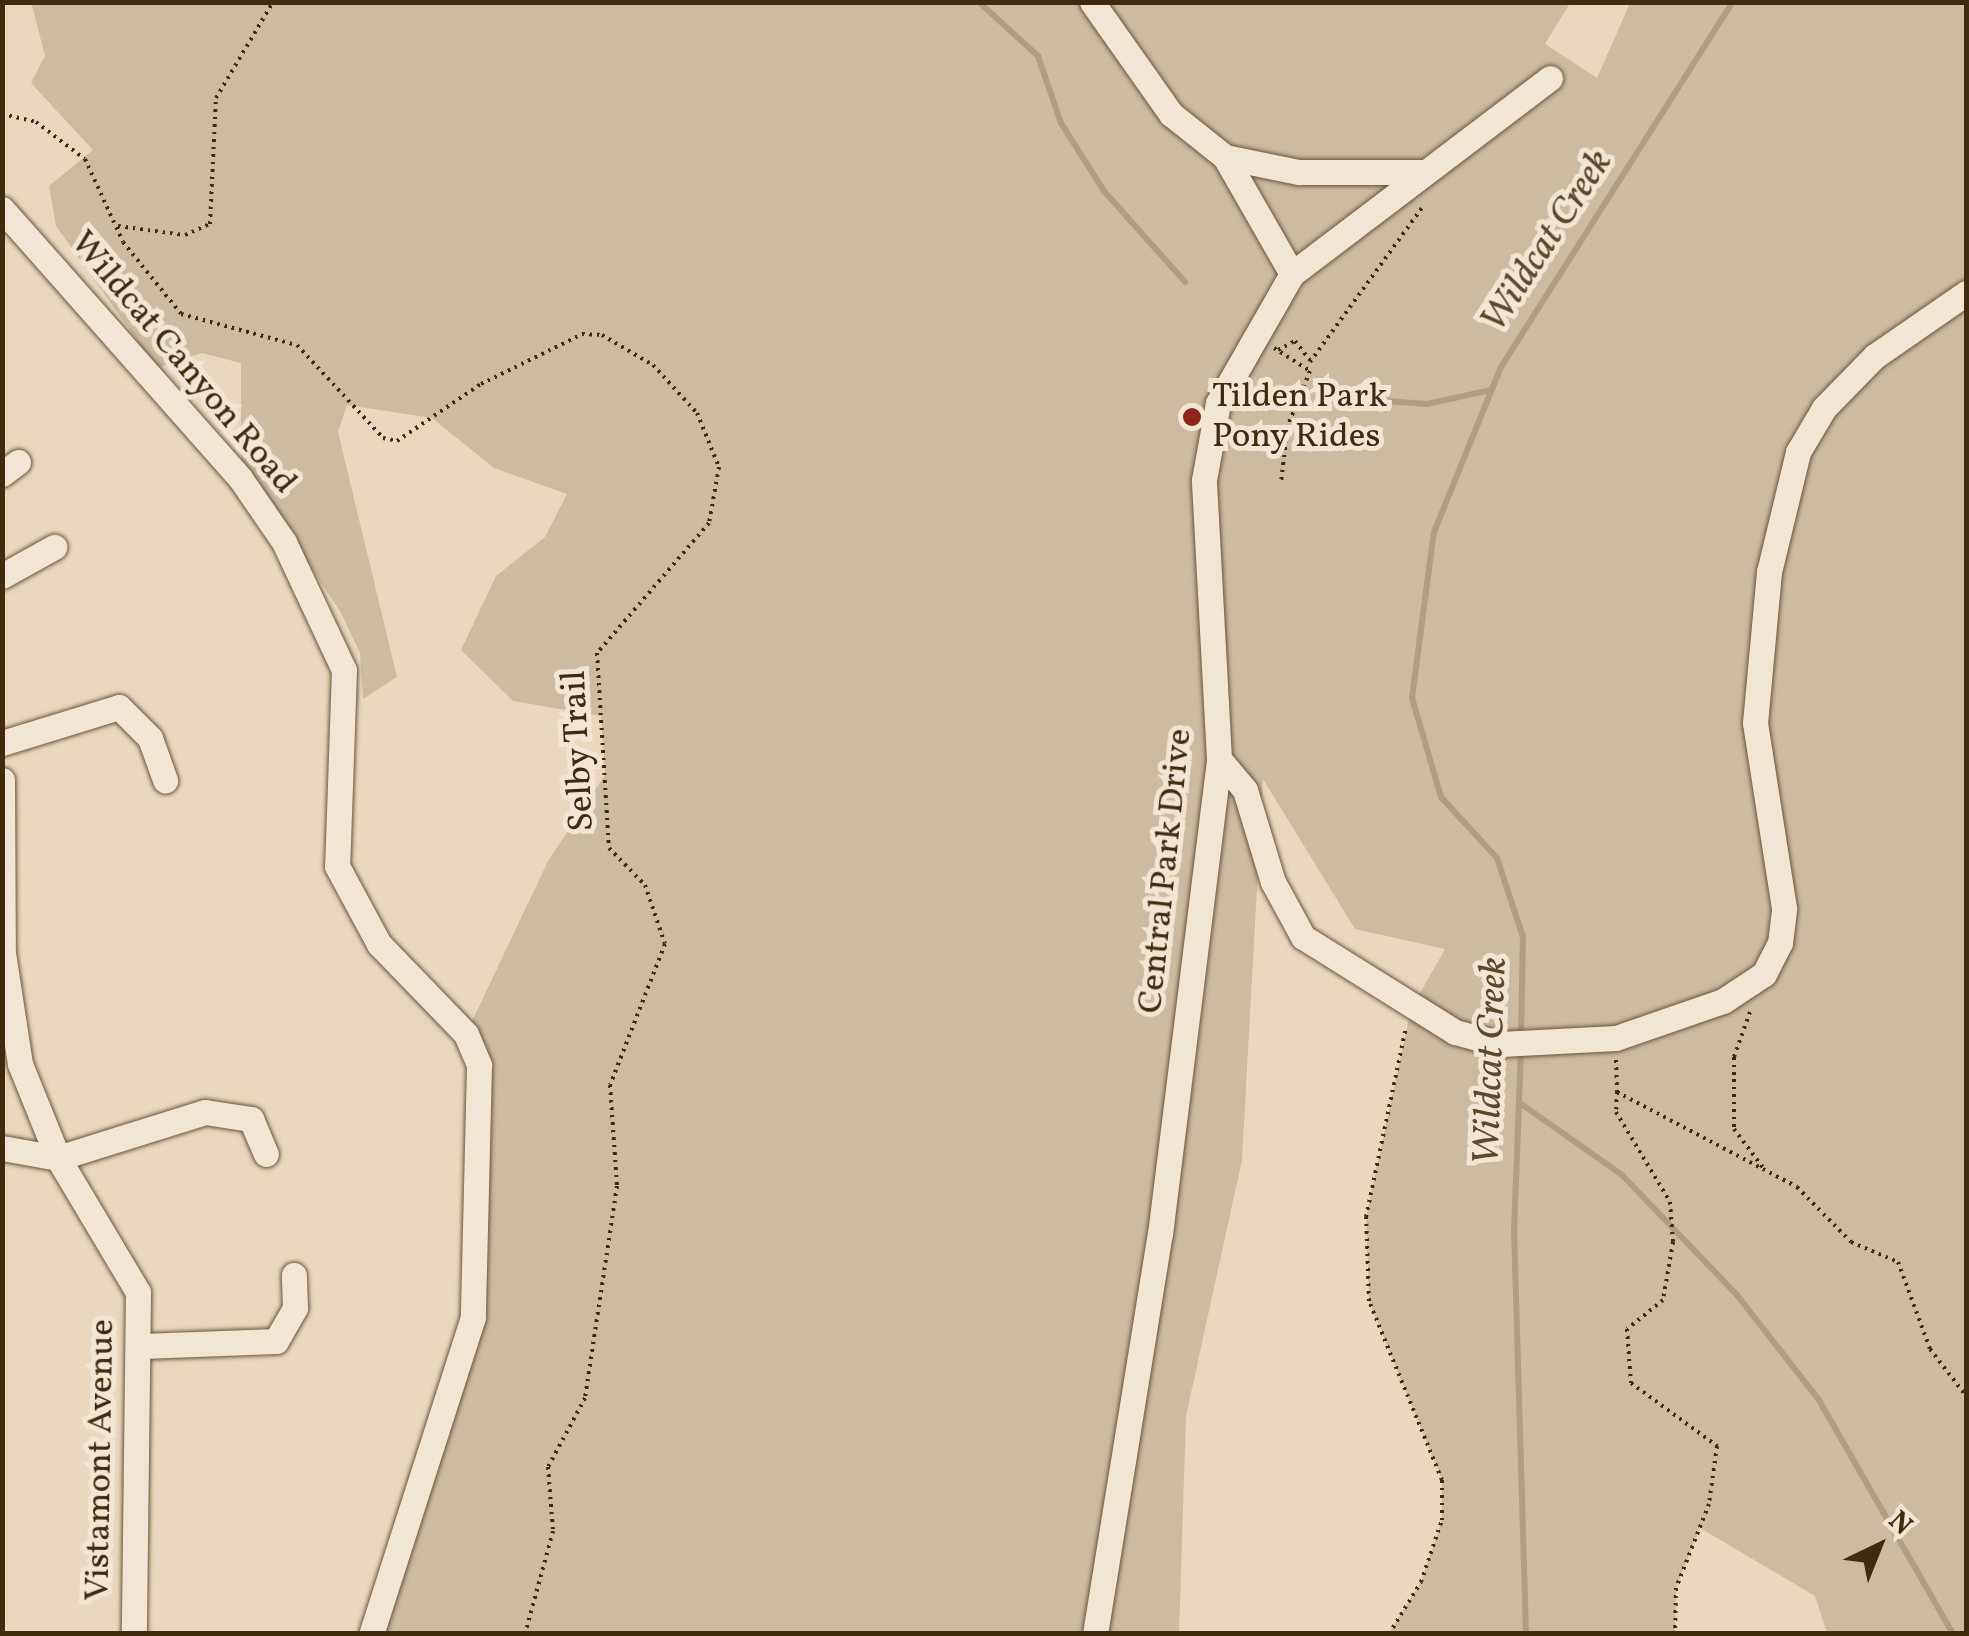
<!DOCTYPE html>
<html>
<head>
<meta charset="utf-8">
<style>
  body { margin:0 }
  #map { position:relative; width:1969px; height:1636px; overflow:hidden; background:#e9d8bf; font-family:Vollkorn,serif }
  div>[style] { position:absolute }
  .green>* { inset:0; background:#ccbba1 }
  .stream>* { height:6px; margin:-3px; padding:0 3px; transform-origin:3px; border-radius:3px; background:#b09d83 }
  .path>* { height:4px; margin-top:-2px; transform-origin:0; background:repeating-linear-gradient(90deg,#412b0e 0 2.5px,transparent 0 7.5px) }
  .roads { filter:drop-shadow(0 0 2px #6b563a) drop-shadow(0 0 2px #6b563a) }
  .minor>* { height:25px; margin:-12.5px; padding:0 12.5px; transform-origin:12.5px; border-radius:12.5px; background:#f1e6d5 }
  .dots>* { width:28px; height:28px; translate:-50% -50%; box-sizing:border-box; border:5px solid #f1e6d5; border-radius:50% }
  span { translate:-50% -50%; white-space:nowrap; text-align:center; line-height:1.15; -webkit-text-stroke:10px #f1e6d5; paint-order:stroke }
  .street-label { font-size:35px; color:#412b0e }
  .poi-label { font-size:35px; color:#412b0e }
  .left { translate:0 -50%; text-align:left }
  .water-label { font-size:38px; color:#5d482b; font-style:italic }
  .frame { position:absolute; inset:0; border:5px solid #412b0e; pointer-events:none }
  .north { position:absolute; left:1829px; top:1496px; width:100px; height:100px; -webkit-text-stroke:8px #f1e6d5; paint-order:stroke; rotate:43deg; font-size:28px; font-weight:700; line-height:40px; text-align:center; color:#412b0e }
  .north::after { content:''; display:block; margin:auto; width:35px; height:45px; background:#412b0e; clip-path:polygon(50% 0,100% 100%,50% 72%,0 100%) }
</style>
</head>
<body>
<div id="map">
  <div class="green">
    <i style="clip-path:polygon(31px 2px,1570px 3px,1545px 44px,1597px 78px,1630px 3px,1966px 3px,1966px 1633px,1827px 1633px,1815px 1596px,1700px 1528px,1676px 1588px,1675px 1633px,1389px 1633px,1421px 1582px,1442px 1520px,1442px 1480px,1369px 1301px,1366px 1217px,1411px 1009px,1445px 949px,1355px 929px,1263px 779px,1242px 1160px,1186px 1416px,1179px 1633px,371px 1633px,473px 1317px,466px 1034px,548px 861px,605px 775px,601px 716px,513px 701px,461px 650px,496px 576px,545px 537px,567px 494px,494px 468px,432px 418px,347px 405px,338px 432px,397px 677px,363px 699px,360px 653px,340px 611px,241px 463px,241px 363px,202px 353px,157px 368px,56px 226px,49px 186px,93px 150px,31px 83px,45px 56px)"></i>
  </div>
  <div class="stream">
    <i style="left:979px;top:2px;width:80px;rotate:42.5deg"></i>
    <i style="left:1038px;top:56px;width:71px;rotate:71.1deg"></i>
    <i style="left:1061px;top:123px;width:80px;rotate:57.7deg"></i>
    <i style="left:1104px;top:191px;width:122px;rotate:48.3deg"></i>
    <i style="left:1359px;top:399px;width:68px;rotate:4.2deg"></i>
    <i style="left:1427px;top:404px;width:66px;rotate:-12.3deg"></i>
    <i style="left:1521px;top:1038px;width:101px;rotate:-88.9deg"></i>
    <i style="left:1523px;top:937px;width:83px;rotate:-108.2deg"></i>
    <i style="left:1497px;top:858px;width:83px;rotate:-132.6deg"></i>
    <i style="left:1441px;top:797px;width:103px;rotate:-106.3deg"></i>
    <i style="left:1412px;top:698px;width:167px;rotate:-82.5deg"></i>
    <i style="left:1434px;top:532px;width:178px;rotate:-67.9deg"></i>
    <i style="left:1501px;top:367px;width:432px;rotate:-57.6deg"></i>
    <i style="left:1521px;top:1050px;width:179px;rotate:92.2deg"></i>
    <i style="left:1514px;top:1229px;width:405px;rotate:88.3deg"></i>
    <i style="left:1520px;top:1103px;width:125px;rotate:35.2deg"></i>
    <i style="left:1622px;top:1175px;width:166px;rotate:46.2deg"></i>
    <i style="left:1737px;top:1295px;width:133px;rotate:52deg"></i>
    <i style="left:1819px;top:1400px;width:270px;rotate:60.2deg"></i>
  </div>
  <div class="path">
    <i style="left:1203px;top:2px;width:41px"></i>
    <i style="left:2px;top:114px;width:35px;rotate:13deg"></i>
    <i style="left:36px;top:122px;width:61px;rotate:37.1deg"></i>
    <i style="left:85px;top:159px;width:91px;rotate:65.4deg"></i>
    <i style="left:123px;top:242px;width:92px;rotate:51.1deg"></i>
    <i style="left:181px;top:314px;width:120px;rotate:15deg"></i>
    <i style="left:297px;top:345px;width:127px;rotate:47.2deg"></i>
    <i style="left:383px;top:438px;width:14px;rotate:12deg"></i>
    <i style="left:397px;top:441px;width:102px;rotate:-34.2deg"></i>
    <i style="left:481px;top:384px;width:113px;rotate:-26.3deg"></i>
    <i style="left:582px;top:334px;width:20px;rotate:3deg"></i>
    <i style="left:602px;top:335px;width:59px;rotate:30.5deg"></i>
    <i style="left:653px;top:365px;width:65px;rotate:47.5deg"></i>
    <i style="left:697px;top:413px;width:58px;rotate:67.8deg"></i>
    <i style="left:719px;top:467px;width:57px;rotate:100.1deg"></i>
    <i style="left:709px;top:523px;width:172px;rotate:130.7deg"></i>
    <i style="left:597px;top:653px;width:195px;rotate:86.5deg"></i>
    <i style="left:609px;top:848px;width:52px;rotate:45.8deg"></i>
    <i style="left:645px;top:885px;width:62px;rotate:71.3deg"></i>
    <i style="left:665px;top:944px;width:151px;rotate:111.3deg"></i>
    <i style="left:610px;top:1085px;width:101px;rotate:86deg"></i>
    <i style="left:617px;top:1186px;width:214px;rotate:98.6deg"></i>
    <i style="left:585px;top:1398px;width:78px;rotate:118.2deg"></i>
    <i style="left:548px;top:1467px;width:64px;rotate:85.5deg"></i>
    <i style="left:553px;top:1531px;width:107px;rotate:105.2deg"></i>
    <i style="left:118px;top:226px;width:68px;rotate:7.7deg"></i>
    <i style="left:185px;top:235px;width:27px;rotate:-24deg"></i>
    <i style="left:210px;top:224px;width:126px;rotate:-87.3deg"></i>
    <i style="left:216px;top:98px;width:112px;rotate:-59.3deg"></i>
    <i style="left:1274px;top:348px;width:43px;rotate:32.6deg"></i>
    <i style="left:1310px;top:371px;width:58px;rotate:112.2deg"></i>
    <i style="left:1288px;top:425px;width:57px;rotate:97deg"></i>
    <i style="left:1278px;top:350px;width:19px;rotate:-28deg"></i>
    <i style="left:1295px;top:341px;width:24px;rotate:52deg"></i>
    <i style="left:1310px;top:362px;width:190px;rotate:-54deg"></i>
    <i style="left:1750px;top:1012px;width:48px;rotate:109.6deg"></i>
    <i style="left:1734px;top:1057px;width:72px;rotate:90deg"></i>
    <i style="left:1734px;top:1129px;width:50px;rotate:53.1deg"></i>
    <i style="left:1616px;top:1060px;width:32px;rotate:88deg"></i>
    <i style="left:1617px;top:1092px;width:204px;rotate:27.8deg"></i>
    <i style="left:1797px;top:1187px;width:77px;rotate:45.5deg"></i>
    <i style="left:1851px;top:1242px;width:51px;rotate:23.1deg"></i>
    <i style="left:1898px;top:1262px;width:93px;rotate:69.8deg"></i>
    <i style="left:1930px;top:1349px;width:59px;rotate:52.5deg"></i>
    <i style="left:1617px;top:1092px;width:20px;rotate:93deg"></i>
    <i style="left:1616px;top:1112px;width:105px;rotate:59deg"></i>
    <i style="left:1670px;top:1202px;width:40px;rotate:85.7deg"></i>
    <i style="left:1673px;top:1242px;width:59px;rotate:99.8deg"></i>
    <i style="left:1663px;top:1300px;width:46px;rotate:141.1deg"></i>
    <i style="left:1627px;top:1329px;width:54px;rotate:85.8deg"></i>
    <i style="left:1631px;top:1383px;width:107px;rotate:36.2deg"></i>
    <i style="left:1717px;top:1446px;width:59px;rotate:97.9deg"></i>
    <i style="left:1709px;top:1504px;width:90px;rotate:111.4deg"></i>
    <i style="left:1676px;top:1588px;width:46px;rotate:91.2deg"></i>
    <i style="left:1389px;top:1634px;width:61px;rotate:-58.4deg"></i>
    <i style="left:1421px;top:1582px;width:65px;rotate:-71.3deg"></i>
    <i style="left:1442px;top:1520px;width:40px;rotate:-90deg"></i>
    <i style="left:1442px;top:1480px;width:193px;rotate:-112.2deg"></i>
    <i style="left:1369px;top:1301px;width:84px;rotate:-92deg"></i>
    <i style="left:1366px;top:1217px;width:193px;rotate:-78.1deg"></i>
  </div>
  <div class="roads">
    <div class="minor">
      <i style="left:1092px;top:2px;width:137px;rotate:54.8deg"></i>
      <i style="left:1171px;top:114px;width:69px;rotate:38.5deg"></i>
      <i style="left:1225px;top:157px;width:135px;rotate:60.2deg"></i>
      <i style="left:1225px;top:157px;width:76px;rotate:11.5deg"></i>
      <i style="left:1299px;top:172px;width:125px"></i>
      <i style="left:2px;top:209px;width:359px;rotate:48.5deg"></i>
      <i style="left:240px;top:478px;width:78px;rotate:55.5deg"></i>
      <i style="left:284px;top:542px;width:141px;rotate:64.9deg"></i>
      <i style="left:344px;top:670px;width:196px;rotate:92deg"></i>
      <i style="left:337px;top:866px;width:89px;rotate:61.7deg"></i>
      <i style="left:379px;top:944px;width:125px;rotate:46deg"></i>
      <i style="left:466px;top:1034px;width:34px;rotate:67deg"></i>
      <i style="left:479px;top:1065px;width:252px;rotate:91.4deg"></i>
      <i style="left:473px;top:1317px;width:333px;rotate:107.8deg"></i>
      <i style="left:2px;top:474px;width:20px;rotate:-37deg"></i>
      <i style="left:2px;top:576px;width:60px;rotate:-29.1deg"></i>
      <i style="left:2px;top:743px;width:122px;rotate:-17.1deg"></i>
      <i style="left:119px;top:707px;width:44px;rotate:45deg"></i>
      <i style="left:150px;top:738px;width:45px;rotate:70.3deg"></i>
      <i style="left:1219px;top:759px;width:40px;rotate:50deg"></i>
      <i style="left:1245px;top:790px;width:96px;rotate:73.1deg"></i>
      <i style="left:1273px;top:882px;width:63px;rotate:61.4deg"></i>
      <i style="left:1303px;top:937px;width:179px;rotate:32deg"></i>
      <i style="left:1455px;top:1032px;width:47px;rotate:14.9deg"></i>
      <i style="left:1500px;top:1044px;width:116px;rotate:-3deg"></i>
      <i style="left:1616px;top:1038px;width:113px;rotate:-19.1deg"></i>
      <i style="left:1723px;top:1001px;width:49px;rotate:-33.4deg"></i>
      <i style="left:1764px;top:974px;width:35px;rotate:-63deg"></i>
      <i style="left:1780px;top:943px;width:35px;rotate:-83deg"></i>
      <i style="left:1784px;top:908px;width:187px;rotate:-98.9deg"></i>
      <i style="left:1755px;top:723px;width:152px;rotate:-84.7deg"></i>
      <i style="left:1769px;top:572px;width:123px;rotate:-76.4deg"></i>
      <i style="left:1798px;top:452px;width:51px;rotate:-59.4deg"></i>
      <i style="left:1824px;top:408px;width:73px;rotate:-45.6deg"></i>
      <i style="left:1875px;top:356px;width:111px;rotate:-34.7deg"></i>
      <i style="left:2px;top:780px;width:173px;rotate:89.7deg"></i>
      <i style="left:3px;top:953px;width:112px;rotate:81.3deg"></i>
      <i style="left:20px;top:1064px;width:101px;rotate:68deg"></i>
      <i style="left:58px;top:1158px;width:156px;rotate:59.2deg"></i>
      <i style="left:138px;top:1292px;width:342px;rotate:90.7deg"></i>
      <i style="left:2px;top:1148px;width:57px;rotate:10.1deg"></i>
      <i style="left:58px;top:1158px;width:154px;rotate:-17.4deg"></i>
      <i style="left:205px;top:1112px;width:47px;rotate:8.7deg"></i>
      <i style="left:251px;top:1119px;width:38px;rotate:67deg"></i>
      <i style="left:142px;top:1346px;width:134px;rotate:-2.1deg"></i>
      <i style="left:276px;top:1341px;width:38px;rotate:-60deg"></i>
      <i style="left:295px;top:1308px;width:33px;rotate:-92deg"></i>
      <i style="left:1095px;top:1634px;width:405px;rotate:-80.8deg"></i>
      <i style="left:1160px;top:1234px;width:479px;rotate:-82.9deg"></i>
      <i style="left:1219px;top:759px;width:279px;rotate:-93.1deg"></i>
      <i style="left:1204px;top:480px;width:78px;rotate:-79.7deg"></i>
      <i style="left:1218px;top:403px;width:149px;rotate:-60.2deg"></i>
      <i style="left:1292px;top:274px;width:324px;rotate:-37.2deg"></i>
    </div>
  </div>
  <div class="dots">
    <i style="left:1192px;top:417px;background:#8f2418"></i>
  </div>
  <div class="street-label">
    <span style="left:183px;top:363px;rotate:50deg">Wildcat Canyon Road</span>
    <span style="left:579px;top:751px;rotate:-93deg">Selby Trail</span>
    <span style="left:1166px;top:871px;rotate:-84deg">Central Park Drive</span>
    <span style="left:101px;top:1460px;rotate:-89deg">Vistamont Avenue</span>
  </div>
  <div class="poi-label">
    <span class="left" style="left:1212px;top:417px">Tilden Park<br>Pony Rides</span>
  </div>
  <div class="water-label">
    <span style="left:1548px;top:242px;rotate:-57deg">Wildcat Creek</span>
    <span style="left:1492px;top:1061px;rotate:-88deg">Wildcat Creek</span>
  </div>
  <div class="frame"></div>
  <div class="north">N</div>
</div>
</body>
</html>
